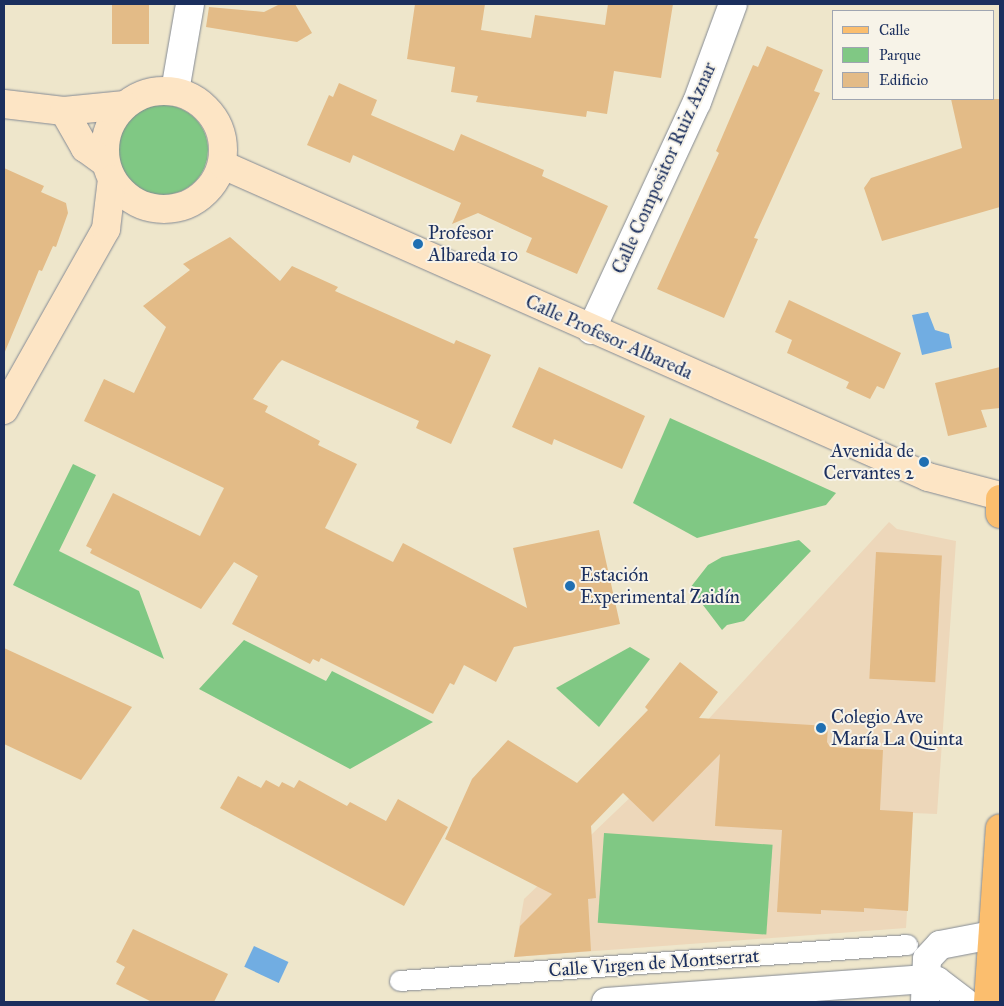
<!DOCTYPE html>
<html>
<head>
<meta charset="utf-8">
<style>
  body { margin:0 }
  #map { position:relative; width:1004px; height:1006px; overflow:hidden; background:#eee6cb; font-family:"IM FELL Great Primer",serif }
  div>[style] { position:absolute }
  .built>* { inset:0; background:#edd7ba }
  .green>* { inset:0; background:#80c884; transform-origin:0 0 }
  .round { border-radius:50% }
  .water>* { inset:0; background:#71ade2; transform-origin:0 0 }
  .building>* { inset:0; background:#e3bb87; transform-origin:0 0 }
  .roads { filter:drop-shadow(0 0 1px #848a94) drop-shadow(0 0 1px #848a94) }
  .pedestrian>* { height:20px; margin:-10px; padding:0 10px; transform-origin:10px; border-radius:10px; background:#fff }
  .minor>* { height:28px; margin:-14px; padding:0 14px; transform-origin:14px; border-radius:14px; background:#fff }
  .tertiary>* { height:28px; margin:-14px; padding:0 14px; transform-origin:14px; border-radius:14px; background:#fff }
  .secondary>* { height:28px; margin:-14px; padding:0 14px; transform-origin:14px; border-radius:14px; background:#fde5c5 }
  .secondary>.ring { margin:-14px; padding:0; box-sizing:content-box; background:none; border:28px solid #fde5c5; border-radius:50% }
  .primary>* { height:28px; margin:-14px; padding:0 14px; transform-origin:14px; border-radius:14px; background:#fbbe6e }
  .dots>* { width:14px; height:14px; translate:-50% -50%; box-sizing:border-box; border:2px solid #f7f3e8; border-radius:50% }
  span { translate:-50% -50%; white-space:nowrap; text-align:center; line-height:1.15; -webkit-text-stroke:4px #f7f3e8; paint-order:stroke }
  .street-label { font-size:19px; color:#1b2f5e }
  .poi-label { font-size:19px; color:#1b2f5e }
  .left { translate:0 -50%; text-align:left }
  .right { translate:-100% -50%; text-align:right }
  .frame { position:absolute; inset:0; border:5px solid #1b2f5e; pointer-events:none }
  .legend { position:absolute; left:832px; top:10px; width:162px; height:90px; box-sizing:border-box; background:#f7f3e8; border:1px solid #9fa5b1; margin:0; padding:6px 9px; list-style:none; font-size:15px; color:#1b2f5e }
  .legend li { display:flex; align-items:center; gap:10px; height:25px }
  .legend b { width:25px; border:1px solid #9fa5b1 }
</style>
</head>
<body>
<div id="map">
  <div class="built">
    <i style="clip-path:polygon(889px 522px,897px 529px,956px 541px,937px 814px,913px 813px,906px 928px,514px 957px,524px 899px,682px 748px)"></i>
  </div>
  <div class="green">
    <i class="round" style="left:118px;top:105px;width:90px;height:90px"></i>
    <i style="clip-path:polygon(670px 418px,836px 493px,826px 505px,697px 538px,633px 503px)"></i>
    <i style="clip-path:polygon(73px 464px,96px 475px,59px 551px,139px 591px,164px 659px,13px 585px)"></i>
    <i style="clip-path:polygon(799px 540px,811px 551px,744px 621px,727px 625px,722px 630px,690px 588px,708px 565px,722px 557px)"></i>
    <i style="clip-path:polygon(244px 640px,326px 681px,332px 671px,433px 722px,350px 769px,199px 689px)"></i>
    <i style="clip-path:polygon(630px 647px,650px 659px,599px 727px,556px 688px)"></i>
    <i style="left:604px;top:833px;width:169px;height:90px;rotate:4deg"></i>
  </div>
  <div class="water">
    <i style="clip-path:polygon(928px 312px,935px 330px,949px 334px,952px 348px,922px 355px,912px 315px)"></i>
    <i style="left:254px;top:946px;width:38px;height:23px;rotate:25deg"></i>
  </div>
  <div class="building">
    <i style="left:112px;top:4px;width:37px;height:40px"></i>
    <i style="clip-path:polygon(280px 4px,295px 4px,312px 33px,297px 42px,206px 27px,209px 7px,264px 12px)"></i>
    <i style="clip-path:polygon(415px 4px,485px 4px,481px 30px,531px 38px,535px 15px,605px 25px,608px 4px,673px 4px,661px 78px,614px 71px,607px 114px,587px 111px,586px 117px,476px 102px,478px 96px,451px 92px,455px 67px,407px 59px)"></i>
    <i style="clip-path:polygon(767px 46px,823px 70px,814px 91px,820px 93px,754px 238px,758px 239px,724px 318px,657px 289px,719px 153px,716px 151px,753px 65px,758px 67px)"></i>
    <i style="clip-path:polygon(339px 83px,377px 100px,371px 115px,454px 151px,461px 134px,544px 170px,542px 176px,608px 206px,577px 274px,526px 252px,532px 238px,478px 213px,452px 224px,461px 203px,353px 155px,350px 163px,307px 145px,329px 95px,333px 97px)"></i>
    <i style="clip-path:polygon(951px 99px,1000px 99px,1000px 207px,882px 241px,864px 188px,871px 178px,962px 148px)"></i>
    <i style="clip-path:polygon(4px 168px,44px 186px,41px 192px,66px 203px,68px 213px,56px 247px,53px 246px,42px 271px,39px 270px,4px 354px)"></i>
    <i style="clip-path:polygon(230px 237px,280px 281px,292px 266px,338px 287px,335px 291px,454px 344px,456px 340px,491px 355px,451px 444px,416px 428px,419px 421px,282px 360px,278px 364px,253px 399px,268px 406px,265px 412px,320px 441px,318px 445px,357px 464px,325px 528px,393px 562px,403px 543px,527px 608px,513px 548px,599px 530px,620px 624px,514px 647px,496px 682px,464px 665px,454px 685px,450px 683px,433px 714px,321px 658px,319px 662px,313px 659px,310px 664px,232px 624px,258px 576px,234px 562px,201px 609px,90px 553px,92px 549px,86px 546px,113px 493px,200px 536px,224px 488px,84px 421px,104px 379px,134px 393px,166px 327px,143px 306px,190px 270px,183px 264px)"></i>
    <i style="clip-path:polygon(789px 300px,901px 353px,884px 389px,877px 386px,870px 399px,846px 388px,849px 382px,787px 353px,792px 340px,775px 332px)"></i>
    <i style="clip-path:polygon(539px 367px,645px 416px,622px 469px,554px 439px,552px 445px,512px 427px)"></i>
    <i style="clip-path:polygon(1000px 367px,1000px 408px,981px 410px,987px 427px,948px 436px,935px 383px)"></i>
    <i style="left:876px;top:552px;width:66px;height:127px;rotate:3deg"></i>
    <i style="clip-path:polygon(4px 648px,132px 707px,81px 780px,4px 744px)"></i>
    <i style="clip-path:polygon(680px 662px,718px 692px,699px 718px,828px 726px,827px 742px,830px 747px,883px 750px,880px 810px,913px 812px,908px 911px,864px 908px,864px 912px,821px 910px,821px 914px,777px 912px,782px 830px,715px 826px,720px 754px,653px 822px,623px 793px,591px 826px,596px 898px,588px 899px,591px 951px,514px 957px,520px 926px,552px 894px,445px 839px,472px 779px,508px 740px,577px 783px,648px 710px,645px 707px)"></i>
    <i style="clip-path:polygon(238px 776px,261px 788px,266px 780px,279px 787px,282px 782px,294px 788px,299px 780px,347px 806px,350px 802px,386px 821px,398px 799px,448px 827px,404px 906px,220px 808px)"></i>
    <i style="clip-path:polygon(133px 929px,228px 974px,214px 1002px,152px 1002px,116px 984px,125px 967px,116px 962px)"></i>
  </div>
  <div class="roads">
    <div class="pedestrian">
      <i style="left:400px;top:981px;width:509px;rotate:-4.05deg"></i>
    </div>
    <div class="minor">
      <i style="left:175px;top:91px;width:88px;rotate:-80.2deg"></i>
      <i style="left:591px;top:330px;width:251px;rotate:-65.1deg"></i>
      <i style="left:697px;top:102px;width:104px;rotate:-69.8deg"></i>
      <i style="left:925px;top:1002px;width:23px;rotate:-88deg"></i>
    </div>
    <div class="tertiary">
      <i style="left:926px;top:979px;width:20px;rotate:-87deg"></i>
      <i style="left:927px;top:959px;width:19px;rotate:-47deg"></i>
      <i style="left:940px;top:945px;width:53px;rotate:-10.9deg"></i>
      <i style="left:606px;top:1002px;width:321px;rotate:-4.1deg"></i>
      <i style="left:926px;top:979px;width:11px;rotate:10deg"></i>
      <i style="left:937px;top:981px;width:35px;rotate:37deg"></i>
    </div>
    <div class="secondary">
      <i class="ring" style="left:105px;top:91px;width:90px;height:90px"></i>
      <i style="left:4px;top:104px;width:60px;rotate:6.7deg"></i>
      <i style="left:64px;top:111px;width:61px;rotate:-5.6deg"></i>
      <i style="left:64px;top:111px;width:43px;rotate:60.4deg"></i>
      <i style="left:85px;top:148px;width:26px;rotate:36deg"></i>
      <i style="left:223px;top:165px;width:771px;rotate:23.87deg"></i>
      <i style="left:928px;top:477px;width:74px;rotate:14.8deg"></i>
      <i style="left:4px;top:410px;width:208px;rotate:-60.6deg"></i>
      <i style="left:106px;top:229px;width:50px;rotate:-83.2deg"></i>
    </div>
    <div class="primary">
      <i style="left:1000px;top:499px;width:15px;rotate:90deg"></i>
      <i style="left:988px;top:1002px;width:174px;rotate:-86.1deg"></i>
    </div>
  </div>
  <div class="dots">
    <i style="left:418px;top:244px;background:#1f6fb2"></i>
    <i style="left:924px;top:462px;background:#1f6fb2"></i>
    <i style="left:570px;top:586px;background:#1f6fb2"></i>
    <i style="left:821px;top:728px;background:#1f6fb2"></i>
  </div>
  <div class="street-label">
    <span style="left:664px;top:168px;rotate:-66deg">Calle Compositor Ruiz Aznar</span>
    <span style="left:609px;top:337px;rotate:24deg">Calle Profesor Albareda</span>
    <span style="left:654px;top:963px;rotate:-4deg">Calle Virgen de Montserrat</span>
  </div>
  <div class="poi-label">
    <span class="left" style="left:428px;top:244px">Profesor<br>Albareda 10</span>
    <span class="right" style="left:914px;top:462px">Avenida de<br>Cervantes 2</span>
    <span class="left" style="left:580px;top:586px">Estación<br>Experimental Zaidín</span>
    <span class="left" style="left:831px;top:728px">Colegio Ave<br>María La Quinta</span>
  </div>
  <div class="frame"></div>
  <ul class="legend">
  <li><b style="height:6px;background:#fbbe6e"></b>Calle</li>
  <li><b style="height:14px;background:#80c884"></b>Parque</li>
  <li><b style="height:14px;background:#e3bb87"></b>Edificio</li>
  </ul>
</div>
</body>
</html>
